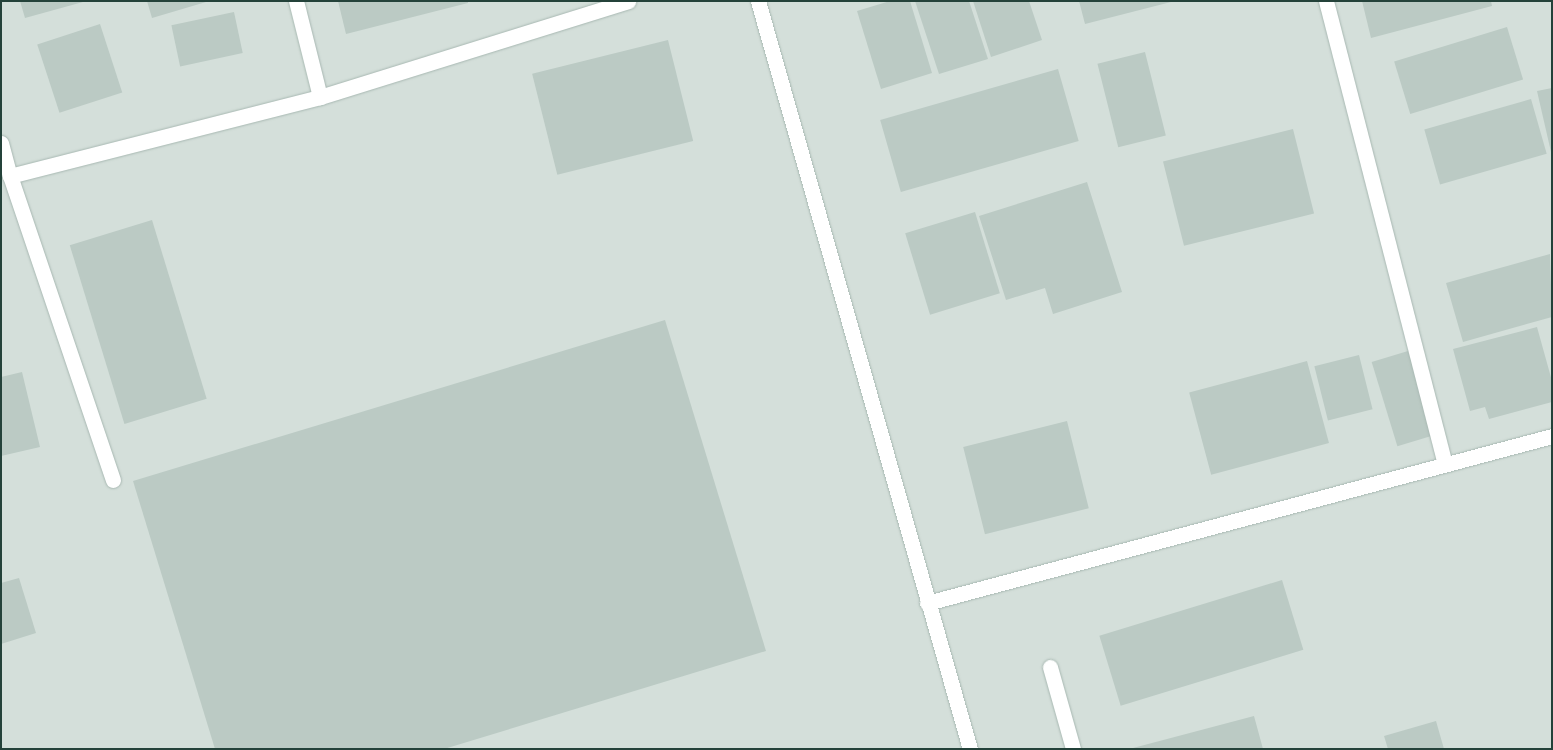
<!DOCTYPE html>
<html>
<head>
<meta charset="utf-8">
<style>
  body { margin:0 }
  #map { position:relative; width:1553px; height:750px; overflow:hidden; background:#e6efeb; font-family:Raleway,sans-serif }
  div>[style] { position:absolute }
  .built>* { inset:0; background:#d4dfda; transform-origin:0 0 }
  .building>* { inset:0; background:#bbcac4; transform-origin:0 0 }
  .roads { filter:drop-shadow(0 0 1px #a8b8b2) drop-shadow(0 0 1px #a8b8b2) }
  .minor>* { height:15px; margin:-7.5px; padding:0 7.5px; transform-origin:7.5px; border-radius:7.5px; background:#fff }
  span { translate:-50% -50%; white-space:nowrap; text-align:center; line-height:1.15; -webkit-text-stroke:4px #f7fbf9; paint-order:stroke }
  .frame { position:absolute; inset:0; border:2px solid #24423a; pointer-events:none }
</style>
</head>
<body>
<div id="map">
  <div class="built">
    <i style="left:1px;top:1px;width:1551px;height:748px"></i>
  </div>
  <div class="building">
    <i style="clip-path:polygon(20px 1px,83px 1px,83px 2px,25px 18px)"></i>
    <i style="clip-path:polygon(147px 1px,206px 1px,206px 2px,152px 18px)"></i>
    <i style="clip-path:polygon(338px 1px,468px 1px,468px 3px,346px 34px)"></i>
    <i style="clip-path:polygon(890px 1px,910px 1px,932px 73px,881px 89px,857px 11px)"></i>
    <i style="clip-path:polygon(915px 1px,969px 1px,988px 59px,939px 74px)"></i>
    <i style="clip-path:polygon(973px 1px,1029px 1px,1042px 40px,991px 57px)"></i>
    <i style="clip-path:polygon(1079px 1px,1171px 1px,1171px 2px,1085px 24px)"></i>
    <i style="clip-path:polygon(1362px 1px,1491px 1px,1492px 6px,1371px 38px)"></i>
    <i style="left:234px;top:12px;width:42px;height:64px;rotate:78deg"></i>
    <i style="left:100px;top:24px;width:72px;height:66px;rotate:72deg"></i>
    <i style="left:1507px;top:27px;width:55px;height:118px;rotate:73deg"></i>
    <i style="left:668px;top:40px;width:104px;height:140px;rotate:76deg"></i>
    <i style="left:1145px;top:52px;width:86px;height:49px;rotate:76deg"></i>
    <i style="left:1058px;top:69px;width:75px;height:185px;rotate:74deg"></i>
    <i style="clip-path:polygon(1552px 88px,1552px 152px,1551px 152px,1537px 91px)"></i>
    <i style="left:1531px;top:99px;width:57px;height:111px;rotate:74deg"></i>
    <i style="left:1293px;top:129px;width:87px;height:134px;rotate:76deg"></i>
    <i style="clip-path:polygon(1087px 182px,1122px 292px,1053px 314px,1045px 288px,1006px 300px,979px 216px)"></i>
    <i style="left:975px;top:212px;width:85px;height:73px;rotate:73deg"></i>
    <i style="left:152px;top:220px;width:187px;height:86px;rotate:73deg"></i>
    <i style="clip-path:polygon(1550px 254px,1552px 317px,1463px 342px,1446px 283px)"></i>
    <i style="clip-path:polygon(665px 320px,766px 651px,444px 749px,215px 749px,133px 481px)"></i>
    <i style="clip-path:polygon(1537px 327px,1552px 381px,1552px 402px,1489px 419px,1485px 407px,1470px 411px,1453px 349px)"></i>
    <i style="left:1408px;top:351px;width:88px;height:38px;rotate:73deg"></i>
    <i style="left:1359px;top:355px;width:56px;height:46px;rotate:76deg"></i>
    <i style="left:1307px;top:361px;width:85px;height:122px;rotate:75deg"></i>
    <i style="clip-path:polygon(22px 372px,40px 447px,1px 456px,1px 377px)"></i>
    <i style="left:1067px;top:421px;width:90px;height:107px;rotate:76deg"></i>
    <i style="clip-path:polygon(19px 578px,36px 633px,1px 644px,1px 583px)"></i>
    <i style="left:1282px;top:580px;width:73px;height:191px;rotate:73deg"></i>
    <i style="clip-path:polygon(1254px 716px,1263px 749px,1133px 749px,1133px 748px)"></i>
    <i style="clip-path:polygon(1436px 721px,1444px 749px,1388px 749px,1384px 736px)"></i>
  </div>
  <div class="roads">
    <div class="minor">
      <i style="left:758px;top:1px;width:777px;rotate:74.18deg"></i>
      <i style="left:1326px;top:1px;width:476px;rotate:75.6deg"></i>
      <i style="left:320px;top:97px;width:323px;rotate:-17.3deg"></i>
      <i style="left:1px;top:143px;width:34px;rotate:75deg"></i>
      <i style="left:113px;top:480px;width:321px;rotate:-108.7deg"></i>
      <i style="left:10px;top:176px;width:320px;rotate:-14.3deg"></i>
      <i style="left:320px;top:97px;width:99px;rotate:-104deg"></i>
      <i style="left:927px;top:603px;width:647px;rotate:-14.96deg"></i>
      <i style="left:1050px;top:667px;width:85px;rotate:74.3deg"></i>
    </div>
  </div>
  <div class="frame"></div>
</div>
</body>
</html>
